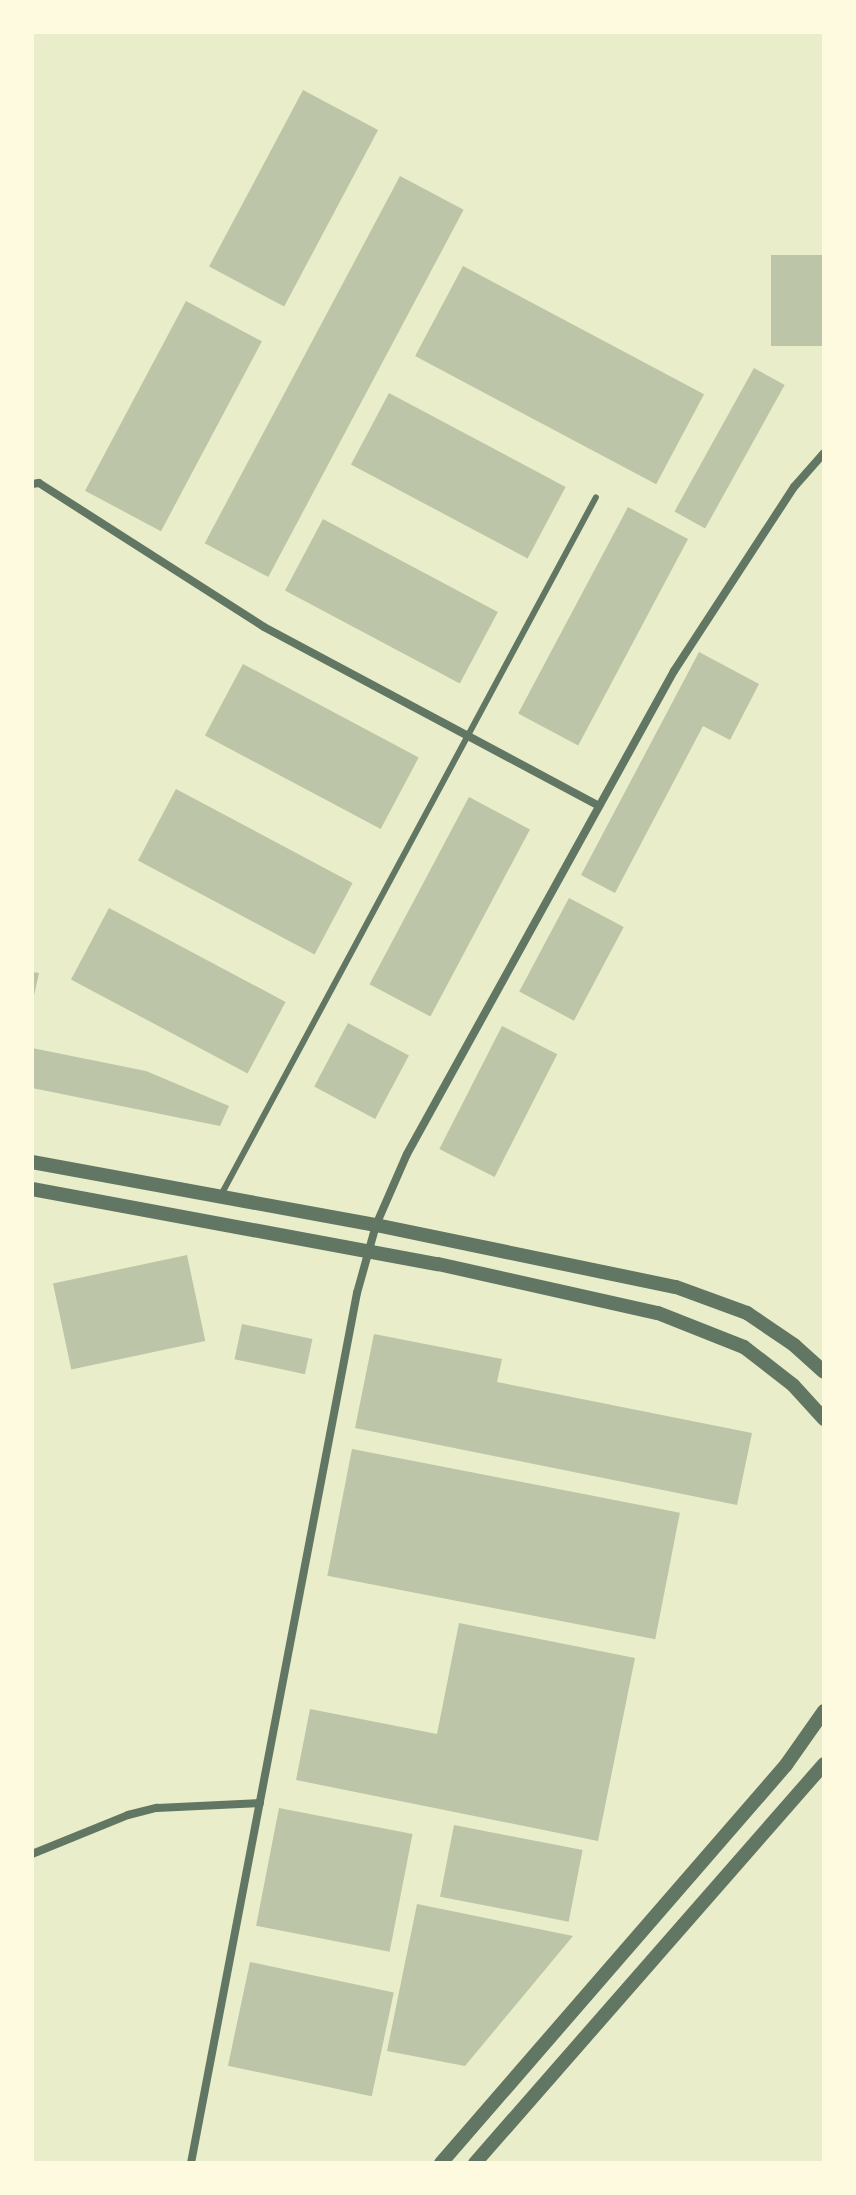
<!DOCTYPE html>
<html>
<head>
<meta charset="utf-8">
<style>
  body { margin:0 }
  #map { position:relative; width:856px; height:2195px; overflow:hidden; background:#e9edc9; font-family:Raleway,sans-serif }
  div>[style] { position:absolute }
  .building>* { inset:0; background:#bcc5a7; transform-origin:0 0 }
  .service>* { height:6px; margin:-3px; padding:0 3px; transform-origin:3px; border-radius:3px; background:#617663 }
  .minor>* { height:8px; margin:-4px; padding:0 4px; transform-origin:4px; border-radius:4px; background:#617663 }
  .tertiary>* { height:14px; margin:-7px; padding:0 7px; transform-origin:7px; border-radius:7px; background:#617663 }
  span { translate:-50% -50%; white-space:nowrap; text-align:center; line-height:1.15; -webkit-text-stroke:8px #fefae0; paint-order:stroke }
  .frame { position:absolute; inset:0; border:34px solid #fefae0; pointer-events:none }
</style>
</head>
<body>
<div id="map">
  <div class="building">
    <i style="left:303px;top:90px;width:85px;height:200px;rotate:28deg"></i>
    <i style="left:400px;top:176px;width:72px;height:416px;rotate:28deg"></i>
    <i style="left:771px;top:255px;width:53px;height:91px"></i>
    <i style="left:463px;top:266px;width:273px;height:102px;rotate:28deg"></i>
    <i style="left:186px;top:301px;width:86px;height:215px;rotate:28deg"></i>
    <i style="left:754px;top:368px;width:35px;height:164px;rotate:29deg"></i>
    <i style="left:389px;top:393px;width:200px;height:81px;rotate:28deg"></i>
    <i style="left:628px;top:507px;width:68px;height:234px;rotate:28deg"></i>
    <i style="left:323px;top:519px;width:198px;height:81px;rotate:28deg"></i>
    <i style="clip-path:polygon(699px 652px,759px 684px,730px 740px,703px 726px,615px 893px,581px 875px)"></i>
    <i style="left:243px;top:664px;width:199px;height:81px;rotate:28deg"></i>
    <i style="left:176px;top:789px;width:200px;height:81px;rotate:28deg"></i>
    <i style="left:469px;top:797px;width:69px;height:212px;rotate:28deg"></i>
    <i style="left:569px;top:898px;width:62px;height:106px;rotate:28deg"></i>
    <i style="left:109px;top:908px;width:200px;height:81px;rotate:28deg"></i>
    <i style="clip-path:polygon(32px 972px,39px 973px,33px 1000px,32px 999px)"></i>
    <i style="left:348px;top:1023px;width:69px;height:72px;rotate:28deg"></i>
    <i style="left:502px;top:1026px;width:62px;height:138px;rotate:27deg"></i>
    <i style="clip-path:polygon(32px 1048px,146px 1071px,229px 1106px,220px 1126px,32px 1088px)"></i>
    <i style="left:187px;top:1255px;width:88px;height:137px;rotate:78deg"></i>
    <i style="left:242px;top:1324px;width:72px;height:36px;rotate:12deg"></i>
    <i style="clip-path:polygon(374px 1334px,502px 1359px,497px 1382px,752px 1433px,737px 1505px,355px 1428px)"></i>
    <i style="left:352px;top:1449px;width:334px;height:129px;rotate:11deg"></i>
    <i style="clip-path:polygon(459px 1623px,635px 1658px,598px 1841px,296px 1780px,310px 1709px,437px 1734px)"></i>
    <i style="left:279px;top:1808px;width:136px;height:120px;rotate:11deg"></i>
    <i style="left:454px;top:1825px;width:131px;height:73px;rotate:11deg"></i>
    <i style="clip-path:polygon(417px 1904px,573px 1936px,465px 2066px,387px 2051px)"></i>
    <i style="left:250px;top:1962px;width:147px;height:106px;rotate:12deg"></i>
  </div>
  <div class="service">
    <i style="left:221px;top:1195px;width:792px;rotate:-61.75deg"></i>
  </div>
  <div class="minor">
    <i style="left:32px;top:484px;width:7px;rotate:-8deg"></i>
    <i style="left:39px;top:483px;width:267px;rotate:32.6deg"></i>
    <i style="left:264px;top:627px;width:380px;rotate:28.1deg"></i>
    <i style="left:32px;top:1854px;width:104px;rotate:-22.1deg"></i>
    <i style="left:128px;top:1815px;width:30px;rotate:-14deg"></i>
    <i style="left:157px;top:1808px;width:103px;rotate:-2.8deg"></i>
    <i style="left:191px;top:2163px;width:886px;rotate:-79.2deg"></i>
    <i style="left:357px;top:1293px;width:71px;rotate:-74.4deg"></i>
    <i style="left:376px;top:1225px;width:77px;rotate:-66.4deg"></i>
    <i style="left:407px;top:1154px;width:552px;rotate:-61.07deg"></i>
    <i style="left:674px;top:671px;width:220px;rotate:-56.9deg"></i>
    <i style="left:794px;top:487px;width:45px;rotate:-48.6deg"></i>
  </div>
  <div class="tertiary">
    <i style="left:32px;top:1162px;width:350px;rotate:10.4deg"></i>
    <i style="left:376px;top:1225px;width:306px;rotate:11.7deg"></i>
    <i style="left:676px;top:1287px;width:76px;rotate:20.1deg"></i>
    <i style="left:747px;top:1313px;width:57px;rotate:34.2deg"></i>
    <i style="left:794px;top:1345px;width:40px;rotate:42deg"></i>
    <i style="left:32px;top:1189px;width:413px;rotate:10.5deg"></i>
    <i style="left:438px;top:1264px;width:225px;rotate:12.6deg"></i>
    <i style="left:658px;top:1313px;width:92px;rotate:21.6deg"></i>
    <i style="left:744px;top:1347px;width:62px;rotate:37.8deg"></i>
    <i style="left:793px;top:1385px;width:46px;rotate:47.6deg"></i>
    <i style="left:441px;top:2163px;width:527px;rotate:-49.08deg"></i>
    <i style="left:786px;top:1765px;width:66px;rotate:-54.9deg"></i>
    <i style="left:475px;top:2163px;width:530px;rotate:-48.82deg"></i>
  </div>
  <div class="frame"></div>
</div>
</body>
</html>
